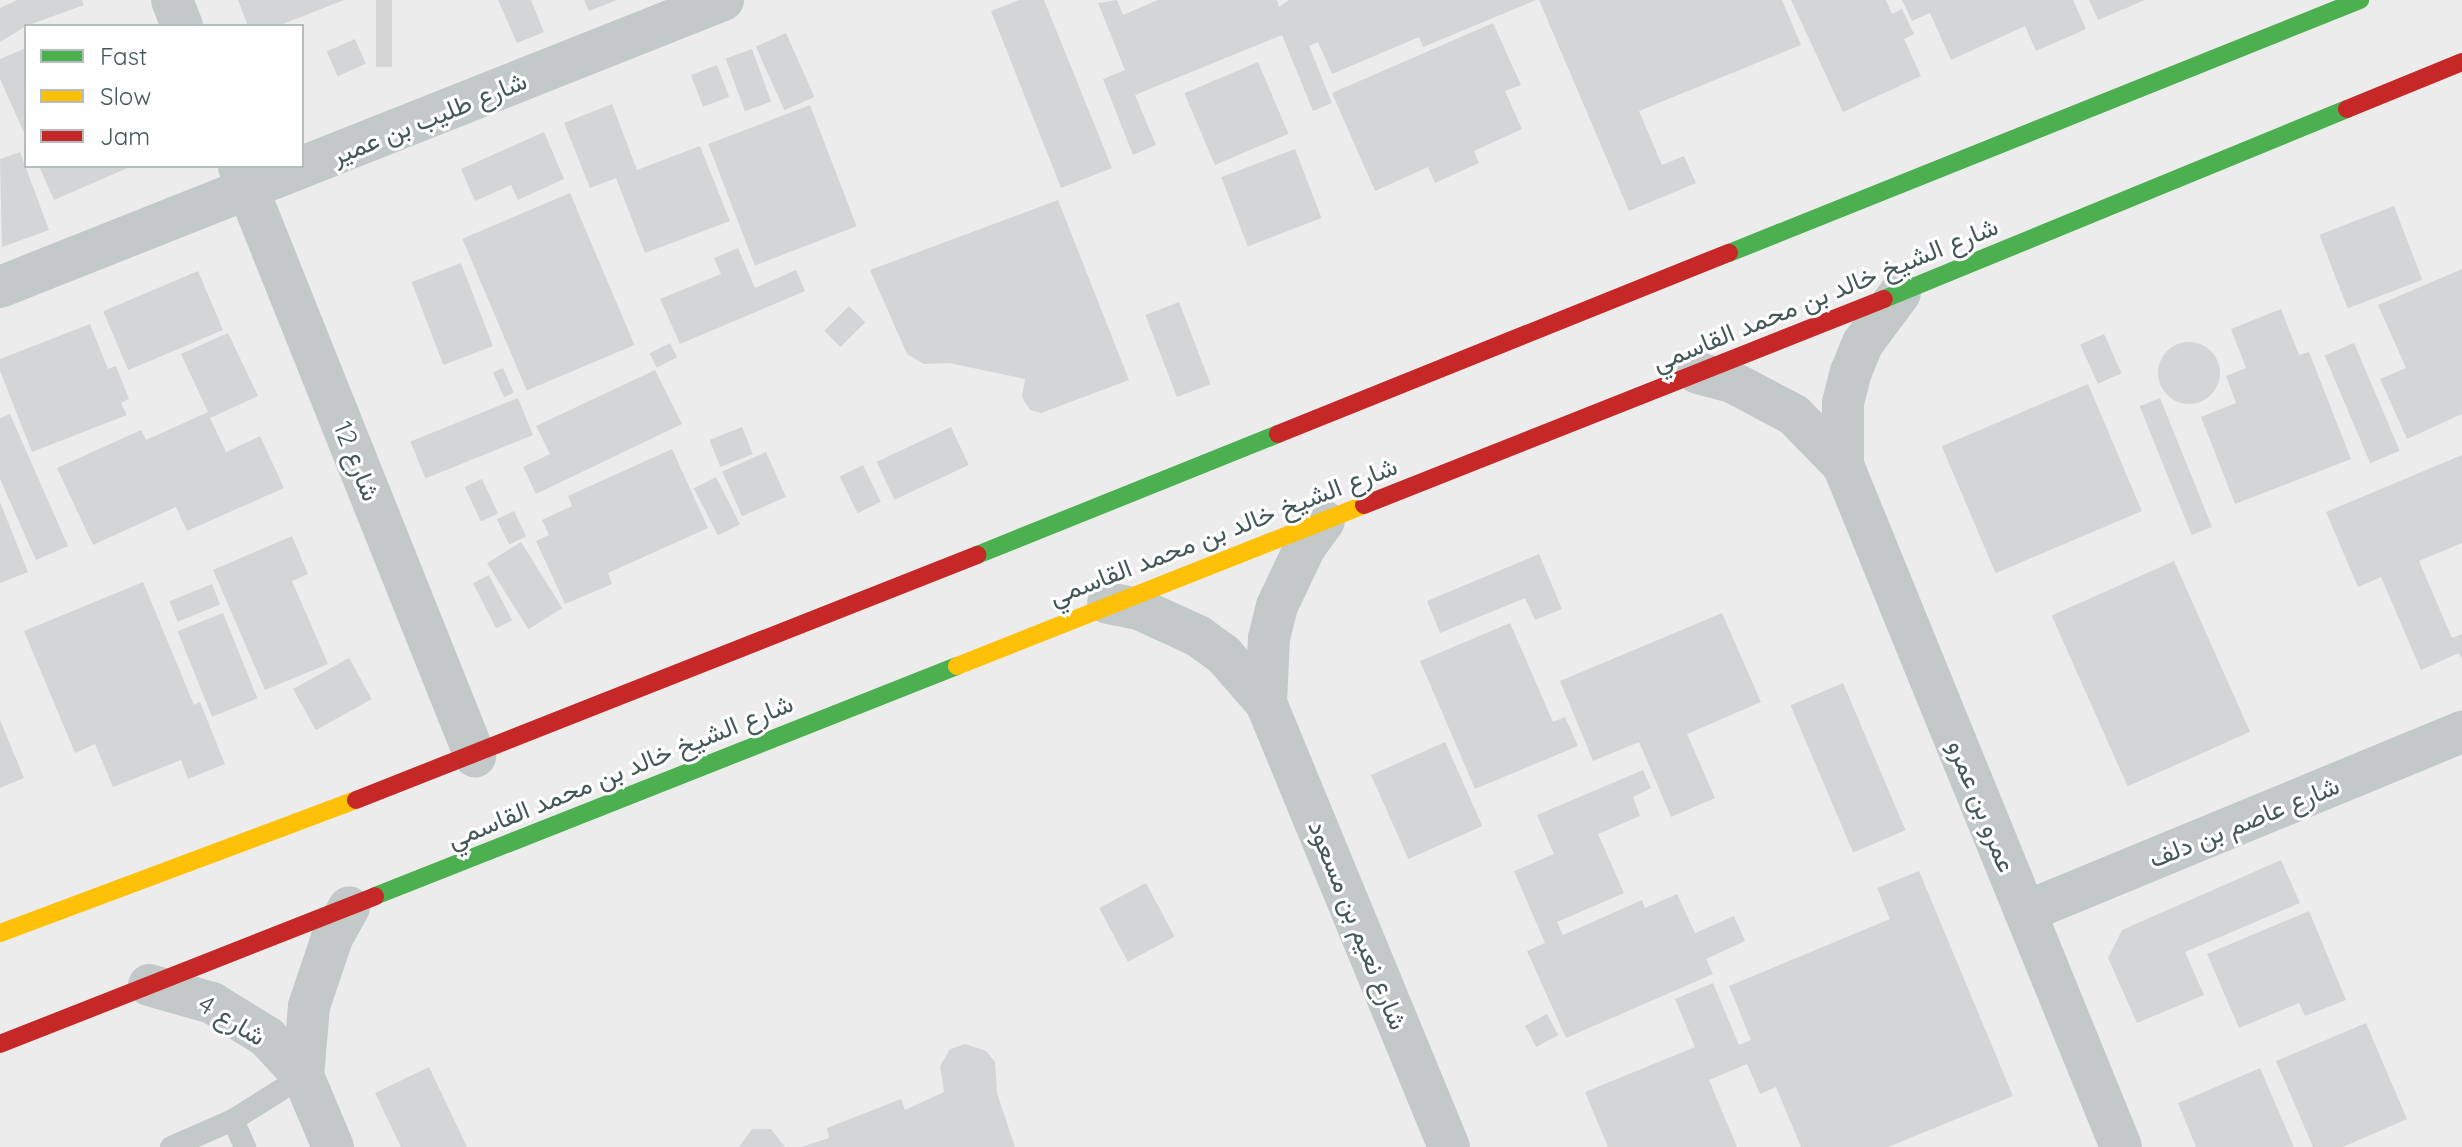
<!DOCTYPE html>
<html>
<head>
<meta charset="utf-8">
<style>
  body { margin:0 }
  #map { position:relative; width:2462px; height:1147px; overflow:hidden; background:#edeced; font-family:Quicksand,Vazirmatn,sans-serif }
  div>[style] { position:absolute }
  .building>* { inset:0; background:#d4d5d6; transform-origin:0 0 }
  .round { border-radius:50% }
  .lane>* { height:22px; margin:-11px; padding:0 11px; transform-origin:11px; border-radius:11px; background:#c3c8c8 }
  .street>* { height:42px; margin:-21px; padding:0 21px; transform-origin:21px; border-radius:21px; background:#c3c8c8 }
  .fast>* { height:18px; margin:-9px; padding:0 9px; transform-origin:9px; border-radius:9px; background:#4caf50 }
  .slow>* { height:18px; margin:-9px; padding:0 9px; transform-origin:9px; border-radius:9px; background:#ffc107 }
  .jam>* { height:18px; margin:-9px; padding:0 9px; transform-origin:9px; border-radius:9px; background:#c62828 }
  span { translate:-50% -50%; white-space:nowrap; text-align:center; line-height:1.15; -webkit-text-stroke:6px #fff; paint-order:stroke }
  .street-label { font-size:26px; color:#445858 }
  .legend { position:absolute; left:24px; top:24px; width:280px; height:144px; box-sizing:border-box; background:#fff; border:2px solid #b4bcbc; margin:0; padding:10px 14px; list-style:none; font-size:24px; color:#445858 }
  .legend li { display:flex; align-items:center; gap:16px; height:40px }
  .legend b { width:40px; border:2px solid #b4bcbc }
</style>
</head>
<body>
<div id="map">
  <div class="building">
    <i style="clip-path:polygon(17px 0,82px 0,84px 5px,26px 26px,0 42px,0 8px)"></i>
    <i style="clip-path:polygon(238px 0,344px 0,278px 26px,248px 26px)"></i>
    <i style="left:376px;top:0;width:16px;height:67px"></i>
    <i style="clip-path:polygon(498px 0,531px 0,544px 32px,517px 43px)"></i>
    <i style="clip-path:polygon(584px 0,617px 0,589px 11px)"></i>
    <i style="clip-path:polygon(1019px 0,1044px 0,1112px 168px,1061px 188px,991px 11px)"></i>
    <i style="clip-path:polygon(1117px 0,1123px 15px,1158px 0,1277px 0,1279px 7px,1289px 0,1536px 0,1423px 47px,1419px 37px,1332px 74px,1318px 42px,1309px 46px,1332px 103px,1313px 111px,1282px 35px,1135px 95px,1156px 145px,1133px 155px,1103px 79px,1125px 70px,1098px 3px)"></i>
    <i style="clip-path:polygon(1539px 0,1782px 0,1801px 45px,1639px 111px,1662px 165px,1684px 156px,1696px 183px,1629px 211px)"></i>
    <i style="clip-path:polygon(1791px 0,1886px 0,1892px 14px,1902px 9px,1914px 34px,1904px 39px,1921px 76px,1843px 112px)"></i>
    <i style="clip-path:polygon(1902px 0,2073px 0,2086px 29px,2036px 51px,2025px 26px,1951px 60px,1930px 13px,1912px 21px)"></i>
    <i style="clip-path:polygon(2089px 0,2145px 0,2098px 20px)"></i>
    <i style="clip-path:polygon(1493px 23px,1521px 85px,1505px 91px,1522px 129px,1474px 151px,1479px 163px,1435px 183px,1428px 167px,1375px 191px,1332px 93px)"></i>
    <i style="left:786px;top:33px;width:70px;height:33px;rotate:66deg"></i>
    <i style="left:355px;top:39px;width:27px;height:31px;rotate:66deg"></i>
    <i style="clip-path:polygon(26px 48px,26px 137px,0 79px,0 59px)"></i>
    <i style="left:752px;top:49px;width:56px;height:28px;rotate:70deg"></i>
    <i style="left:1258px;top:62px;width:78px;height:80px;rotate:67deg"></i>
    <i style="left:717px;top:65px;width:34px;height:28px;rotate:69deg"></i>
    <i style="clip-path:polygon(612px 104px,637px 170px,700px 146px,730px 221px,645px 253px,616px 178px,590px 188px,564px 123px)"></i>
    <i style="left:810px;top:105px;width:130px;height:109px;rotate:69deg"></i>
    <i style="clip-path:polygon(544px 132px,564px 179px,518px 200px,511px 185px,475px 201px,461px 169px)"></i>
    <i style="left:1295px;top:149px;width:74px;height:79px;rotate:69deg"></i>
    <i style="clip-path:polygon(20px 152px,49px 230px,2px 247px,0 159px)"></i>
    <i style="clip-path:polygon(39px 166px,132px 166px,54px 200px)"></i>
    <i style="left:570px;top:193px;width:165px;height:117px;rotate:67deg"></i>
    <i style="clip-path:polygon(1058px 200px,1129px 380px,1041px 413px,1030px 410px,1022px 397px,1025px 379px,949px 363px,924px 364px,907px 354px,870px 270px)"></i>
    <i style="left:2394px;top:206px;width:79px;height:80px;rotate:69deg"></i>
    <i style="clip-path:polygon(738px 248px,755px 288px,796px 270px,805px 291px,680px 344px,660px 299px,721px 274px,714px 258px)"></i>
    <i style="left:461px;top:263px;width:89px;height:53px;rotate:69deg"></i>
    <i style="clip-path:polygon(2462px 269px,2462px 414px,2407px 439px,2380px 379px,2406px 368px,2378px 305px)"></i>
    <i style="left:198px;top:271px;width:64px;height:103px;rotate:67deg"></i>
    <i style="left:1179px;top:302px;width:88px;height:36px;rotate:69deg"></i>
    <i style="left:849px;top:306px;width:23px;height:35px;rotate:45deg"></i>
    <i style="clip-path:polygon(2281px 309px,2299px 355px,2309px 352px,2351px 459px,2235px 504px,2201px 417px,2236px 403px,2226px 376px,2246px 368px,2231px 329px)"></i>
    <i style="clip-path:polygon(90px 324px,108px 369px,116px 366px,129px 399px,121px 403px,127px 415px,32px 452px,0 371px,0 359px)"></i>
    <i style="clip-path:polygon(228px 333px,258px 396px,210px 418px,226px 452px,260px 436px,284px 488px,187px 531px,176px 507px,93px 545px,57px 468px,141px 430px,146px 440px,208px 412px,181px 354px)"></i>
    <i style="left:2104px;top:334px;width:43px;height:26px;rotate:66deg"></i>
    <i class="round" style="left:2158px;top:342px;width:62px;height:62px"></i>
    <i style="left:670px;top:343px;width:16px;height:23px;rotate:63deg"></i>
    <i style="left:2354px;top:343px;width:117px;height:32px;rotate:67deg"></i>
    <i style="left:503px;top:368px;width:27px;height:11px;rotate:66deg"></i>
    <i style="clip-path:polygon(655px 370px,682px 424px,536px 494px,523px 467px,550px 454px,536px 426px)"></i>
    <i style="left:2088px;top:384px;width:138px;height:159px;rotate:67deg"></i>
    <i style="left:518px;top:398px;width:40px;height:116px;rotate:68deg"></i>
    <i style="left:2160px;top:398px;width:139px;height:22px;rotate:68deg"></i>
    <i style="clip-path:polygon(10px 414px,68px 546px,36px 560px,0 479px,0 418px)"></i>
    <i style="left:742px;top:427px;width:29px;height:35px;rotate:68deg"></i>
    <i style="left:951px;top:427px;width:42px;height:82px;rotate:65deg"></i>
    <i style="clip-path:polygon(672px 449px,708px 528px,608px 573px,612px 584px,565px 604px,536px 541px,549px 535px,542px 520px,572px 506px,568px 496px)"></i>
    <i style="left:766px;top:452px;width:49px;height:48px;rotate:66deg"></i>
    <i style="clip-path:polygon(2462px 455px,2462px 543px,2419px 561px,2452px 638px,2462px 634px,2462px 659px,2459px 653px,2421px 670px,2381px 577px,2358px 587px,2326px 512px)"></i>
    <i style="left:863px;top:465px;width:41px;height:26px;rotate:64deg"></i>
    <i style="left:716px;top:477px;width:53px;height:25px;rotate:63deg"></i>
    <i style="left:482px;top:479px;width:38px;height:19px;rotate:65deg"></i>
    <i style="clip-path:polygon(0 502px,28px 572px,0 583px)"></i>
    <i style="left:514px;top:511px;width:28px;height:19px;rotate:64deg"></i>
    <i style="clip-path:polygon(292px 536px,308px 574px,292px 581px,328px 664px,265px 690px,213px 570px)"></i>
    <i style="left:521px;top:542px;width:78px;height:40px;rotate:58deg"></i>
    <i style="clip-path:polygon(1539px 554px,1562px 609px,1535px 620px,1525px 598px,1440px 633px,1427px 601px)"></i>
    <i style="left:2174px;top:561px;width:187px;height:134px;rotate:66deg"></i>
    <i style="left:489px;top:575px;width:51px;height:18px;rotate:63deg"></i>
    <i style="clip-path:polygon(143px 582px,194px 705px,200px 702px,225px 764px,188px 779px,181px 760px,113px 787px,95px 744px,75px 753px,24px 631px)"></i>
    <i style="left:212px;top:584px;width:22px;height:46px;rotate:68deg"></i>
    <i style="left:223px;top:613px;width:92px;height:49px;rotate:68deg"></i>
    <i style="clip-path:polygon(1722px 613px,1761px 702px,1687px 734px,1715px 798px,1671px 817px,1639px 742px,1593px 761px,1560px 681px)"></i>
    <i style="clip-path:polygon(1510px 623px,1553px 722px,1565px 717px,1578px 746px,1475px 789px,1420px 661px)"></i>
    <i style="left:349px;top:658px;width:47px;height:64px;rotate:61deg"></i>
    <i style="left:1843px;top:683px;width:160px;height:57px;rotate:67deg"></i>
    <i style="clip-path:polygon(0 720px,24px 778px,0 788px)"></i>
    <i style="left:1445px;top:742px;width:92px;height:81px;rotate:66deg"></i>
    <i style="clip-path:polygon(1643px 770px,1651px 788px,1633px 797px,1640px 816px,1598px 834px,1624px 893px,1557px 922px,1563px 935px,1642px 900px,1645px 908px,1677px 894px,1695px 933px,1734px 916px,1745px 941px,1706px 959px,1713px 974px,1566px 1038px,1527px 951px,1545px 943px,1514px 871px,1554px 854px,1537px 815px)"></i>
    <i style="clip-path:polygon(2281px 860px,2300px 903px,2185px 952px,2204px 995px,2137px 1023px,2108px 958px,2122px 930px)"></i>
    <i style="clip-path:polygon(1919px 871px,2013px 1096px,1888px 1147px,1801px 1147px,1776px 1087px,1760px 1094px,1747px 1064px,1709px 1080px,1737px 1147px,1608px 1147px,1585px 1092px,1695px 1047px,1675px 999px,1713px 983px,1739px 1045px,1751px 1040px,1729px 986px,1890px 919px,1877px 888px)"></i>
    <i style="left:1146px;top:883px;width:61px;height:53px;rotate:62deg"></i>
    <i style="clip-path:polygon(2309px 911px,2346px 1000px,2305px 1016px,2299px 1003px,2239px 1028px,2207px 954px)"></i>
    <i style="left:1547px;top:1014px;width:24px;height:25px;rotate:62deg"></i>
    <i style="clip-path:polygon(2366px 1023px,2407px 1119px,2343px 1147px,2313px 1147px,2276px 1061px)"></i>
    <i style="clip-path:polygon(965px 1044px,986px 1051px,995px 1062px,997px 1093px,1015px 1147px,801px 1147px,829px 1138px,827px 1128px,901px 1099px,905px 1110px,944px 1092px,940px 1066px,950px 1049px)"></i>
    <i style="clip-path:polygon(429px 1067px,467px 1147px,401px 1147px,375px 1093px)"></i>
    <i style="clip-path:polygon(2260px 1068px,2294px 1147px,2196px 1147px,2178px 1103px)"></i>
    <i style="clip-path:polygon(752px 1129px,771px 1129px,785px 1147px,739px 1147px)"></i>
  </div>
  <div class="lane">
    <i style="left:233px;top:1120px;width:30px;rotate:66deg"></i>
    <i style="left:171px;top:1147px;width:68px;rotate:-23.5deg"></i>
    <i style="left:233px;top:1120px;width:83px;rotate:-32.2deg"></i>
  </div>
  <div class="street">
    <i style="left:172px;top:0;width:28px;rotate:69deg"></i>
    <i style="left:239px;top:167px;width:635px;rotate:68.17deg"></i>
    <i style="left:0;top:287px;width:778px;rotate:-21.65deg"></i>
    <i style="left:1698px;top:373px;width:35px;rotate:15deg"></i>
    <i style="left:1732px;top:382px;width:70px;rotate:28deg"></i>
    <i style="left:1794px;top:415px;width:70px;rotate:45.6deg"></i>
    <i style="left:1843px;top:465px;width:736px;rotate:67.82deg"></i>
    <i style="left:1843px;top:465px;width:62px;rotate:-90deg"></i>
    <i style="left:1843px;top:403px;width:32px;rotate:-76deg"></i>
    <i style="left:1851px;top:372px;width:31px;rotate:-68deg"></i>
    <i style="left:1863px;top:343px;width:62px;rotate:-53.5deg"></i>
    <i style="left:1108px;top:603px;width:32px;rotate:11deg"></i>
    <i style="left:1139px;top:609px;width:65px;rotate:24.6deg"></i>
    <i style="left:1198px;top:636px;width:32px;rotate:36deg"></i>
    <i style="left:1224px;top:655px;width:64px;rotate:48.8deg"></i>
    <i style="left:1266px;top:703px;width:480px;rotate:67.6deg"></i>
    <i style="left:1266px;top:703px;width:65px;rotate:-87.4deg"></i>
    <i style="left:1269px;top:638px;width:33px;rotate:-76deg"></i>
    <i style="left:1277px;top:606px;width:65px;rotate:-64.6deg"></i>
    <i style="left:1305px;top:547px;width:32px;rotate:-54deg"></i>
    <i style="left:2025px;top:912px;width:473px;rotate:-22.4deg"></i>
    <i style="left:149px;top:985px;width:66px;rotate:15.9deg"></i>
    <i style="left:212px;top:1003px;width:65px;rotate:31.7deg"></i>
    <i style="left:267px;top:1037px;width:53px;rotate:47.3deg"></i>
    <i style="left:303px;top:1076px;width:77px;rotate:67.1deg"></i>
    <i style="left:303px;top:1076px;width:70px;rotate:-85.1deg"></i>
    <i style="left:309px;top:1006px;width:72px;rotate:-71.3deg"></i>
    <i style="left:332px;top:938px;width:35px;rotate:-61deg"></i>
  </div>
  <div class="fast">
    <i style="left:1729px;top:253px;width:680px;rotate:-21.85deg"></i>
    <i style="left:1884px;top:299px;width:500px;rotate:-22.31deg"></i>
    <i style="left:977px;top:555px;width:324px;rotate:-21.9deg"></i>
    <i style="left:375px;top:896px;width:626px;rotate:-21.56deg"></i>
  </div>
  <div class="slow">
    <i style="left:957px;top:666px;width:438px;rotate:-21.6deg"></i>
    <i style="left:0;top:933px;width:380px;rotate:-20.5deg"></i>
  </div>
  <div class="jam">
    <i style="left:2347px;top:109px;width:124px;rotate:-22.2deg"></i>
    <i style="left:1278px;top:434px;width:486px;rotate:-21.9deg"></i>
    <i style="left:1364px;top:505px;width:559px;rotate:-21.61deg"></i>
    <i style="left:356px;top:800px;width:668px;rotate:-21.53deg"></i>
    <i style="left:0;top:1044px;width:403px;rotate:-21.5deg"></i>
  </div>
  <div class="street-label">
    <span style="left:429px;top:118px;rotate:-22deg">شارع طليب بن عمير</span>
    <span style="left:1825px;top:294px;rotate:-22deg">شارع الشيخ خالد بن محمد القاسمي</span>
    <span style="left:357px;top:461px;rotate:68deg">شارع 12</span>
    <span style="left:1223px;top:531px;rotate:-21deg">شارع الشيخ خالد بن محمد القاسمي</span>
    <span style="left:620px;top:771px;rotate:-22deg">شارع الشيخ خالد بن محمد القاسمي</span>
    <span style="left:1982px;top:806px;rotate:68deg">عمرو بن عمرو</span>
    <span style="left:2244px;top:822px;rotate:-22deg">شارع عاصم بن دلف</span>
    <span style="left:1358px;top:925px;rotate:68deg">شارع نعيم بن مسعود</span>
    <span style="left:232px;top:1020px;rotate:31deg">شارع 4</span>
  </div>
  <ul class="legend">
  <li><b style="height:10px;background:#4caf50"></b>Fast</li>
  <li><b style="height:10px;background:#ffc107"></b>Slow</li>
  <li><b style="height:10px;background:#c62828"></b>Jam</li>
  </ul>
</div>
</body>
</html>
